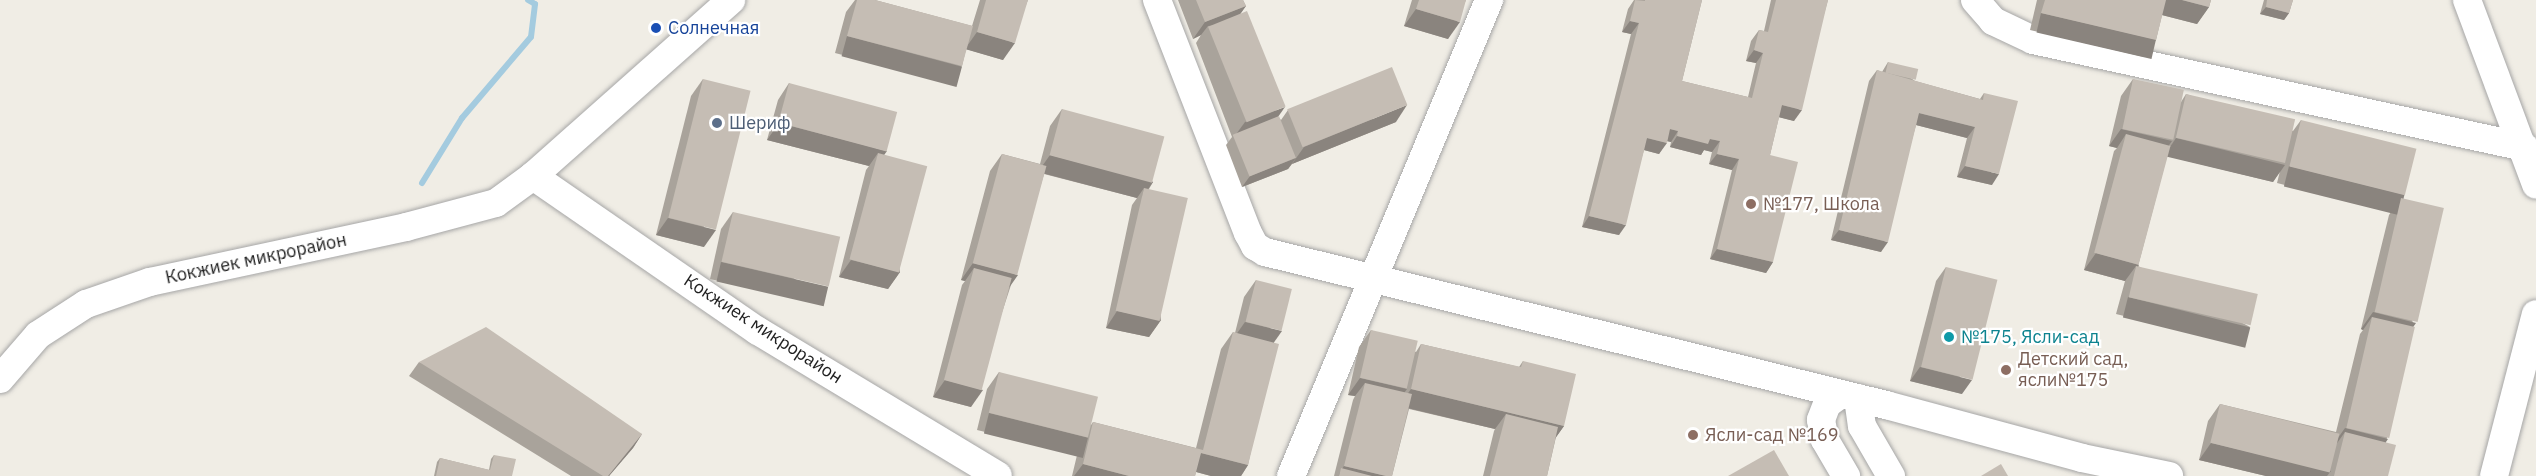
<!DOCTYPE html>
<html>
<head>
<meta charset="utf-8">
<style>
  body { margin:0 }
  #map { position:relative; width:2536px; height:476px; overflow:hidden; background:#f0ede5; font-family:"IBM Plex Sans",sans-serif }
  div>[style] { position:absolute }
  .stream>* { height:6px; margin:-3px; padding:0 3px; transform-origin:3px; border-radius:3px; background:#a4cbdf }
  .roads { filter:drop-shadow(0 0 2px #a6a6a6) drop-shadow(0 0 2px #a6a6a6) }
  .minor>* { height:28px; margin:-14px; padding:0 14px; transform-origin:14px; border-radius:14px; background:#fff }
  .wall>* { inset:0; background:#a9a39b }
  .shaded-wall>* { inset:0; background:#8a847e; transform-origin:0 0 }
  .building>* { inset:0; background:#c5bdb4; transform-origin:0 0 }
  .dots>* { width:16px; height:16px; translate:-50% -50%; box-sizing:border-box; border:3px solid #fff; border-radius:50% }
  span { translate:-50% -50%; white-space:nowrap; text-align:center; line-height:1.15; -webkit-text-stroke:4.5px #fff; paint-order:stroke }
  .transit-label { font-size:18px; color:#164399 }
  .left { translate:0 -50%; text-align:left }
  .service-label { font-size:18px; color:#4e5e75 }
  .education-label { font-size:18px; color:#785e54 }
  .street-label { font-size:18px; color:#1f1f1f }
  .culture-label { font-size:18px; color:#0d838f }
</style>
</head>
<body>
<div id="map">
  <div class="stream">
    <i style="left:422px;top:183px;width:76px;rotate:-58.4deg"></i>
    <i style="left:462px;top:118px;width:106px;rotate:-49.6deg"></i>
    <i style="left:531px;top:37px;width:33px;rotate:-83deg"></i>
    <i style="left:535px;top:4px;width:8px;rotate:-150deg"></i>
  </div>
  <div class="roads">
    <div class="minor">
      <i style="left:1157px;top:0;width:250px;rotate:68.7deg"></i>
      <i style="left:1248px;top:233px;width:15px;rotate:62deg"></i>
      <i style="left:1255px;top:246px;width:12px;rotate:31deg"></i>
      <i style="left:1265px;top:252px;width:640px;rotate:13.84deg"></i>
      <i style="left:1886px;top:405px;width:203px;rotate:15.1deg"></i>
      <i style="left:2082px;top:458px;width:89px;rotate:11.7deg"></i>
      <i style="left:1975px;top:0;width:28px;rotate:49deg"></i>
      <i style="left:1993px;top:21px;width:44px;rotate:25.4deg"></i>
      <i style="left:2033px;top:40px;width:503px;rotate:12.29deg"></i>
      <i style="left:2467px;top:0;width:197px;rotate:69.5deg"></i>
      <i style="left:533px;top:176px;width:273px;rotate:34.6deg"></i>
      <i style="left:758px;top:331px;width:280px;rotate:31.1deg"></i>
      <i style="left:0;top:379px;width:58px;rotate:-49.2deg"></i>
      <i style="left:38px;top:335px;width:57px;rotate:-32.9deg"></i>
      <i style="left:86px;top:304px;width:68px;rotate:-19deg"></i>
      <i style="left:150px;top:282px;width:262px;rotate:-12.1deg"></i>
      <i style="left:406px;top:227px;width:93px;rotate:-14.9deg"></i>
      <i style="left:496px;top:203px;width:46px;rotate:-36.1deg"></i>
      <i style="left:533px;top:176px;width:265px;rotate:-41.6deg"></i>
      <i style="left:1841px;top:394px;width:17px;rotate:144deg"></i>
      <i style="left:1827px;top:404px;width:17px;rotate:111deg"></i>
      <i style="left:1821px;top:420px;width:20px;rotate:79deg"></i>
      <i style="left:1825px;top:440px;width:42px;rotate:59.7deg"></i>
      <i style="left:1858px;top:398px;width:28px;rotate:82deg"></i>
      <i style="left:1862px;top:426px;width:58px;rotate:59.9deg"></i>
      <i style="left:1291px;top:476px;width:516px;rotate:-67.41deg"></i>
      <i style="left:2494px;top:476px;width:167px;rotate:-75.5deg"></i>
    </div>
  </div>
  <div class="wall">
    <i style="clip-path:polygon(855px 0,875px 0,972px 26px,980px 0,1028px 0,1003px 60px,966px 49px,962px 66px,950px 83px,835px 53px,846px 12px)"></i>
    <i style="clip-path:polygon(1178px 0,1243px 0,1246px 6px,1240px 13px,1278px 117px,1281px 120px,1288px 110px,1396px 122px,1292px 164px,1288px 169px,1242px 187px,1226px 145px,1232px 137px,1196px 43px,1201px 35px,1193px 39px)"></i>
    <i style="clip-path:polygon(1412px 0,1466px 0,1448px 39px,1404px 26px)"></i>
    <i style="clip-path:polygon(1634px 0,1702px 0,1682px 81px,1748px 97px,1756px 63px,1746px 61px,1751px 41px,1759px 30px,1764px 31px,1771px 0,1828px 0,1794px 121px,1779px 117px,1770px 155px,1773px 262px,1766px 273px,1710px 259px,1732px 170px,1709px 164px,1712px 152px,1704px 150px,1701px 155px,1670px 147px,1671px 142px,1667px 141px,1659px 154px,1644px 150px,1619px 235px,1582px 227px,1631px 34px,1622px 32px,1628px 9px)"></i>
    <i style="clip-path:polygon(2037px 0,2211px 0,2209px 7px,2197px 24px,2162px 15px,2156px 40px,2144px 57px,2030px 30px)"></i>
    <i style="clip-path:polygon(2264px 0,2293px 0,2289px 13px,2284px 20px,2260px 14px)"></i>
    <i style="clip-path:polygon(1888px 62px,1915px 81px,1980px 99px,1984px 93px,1992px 185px,1957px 177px,1967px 138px,1916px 125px,1881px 252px,1831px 240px,1869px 81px,1877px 70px,1882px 72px)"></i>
    <i style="clip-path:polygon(703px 79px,704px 247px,656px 235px,691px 96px)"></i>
    <i style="clip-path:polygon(2133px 79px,2181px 102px,2186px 94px,2293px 131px,2301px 120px,2404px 195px,2402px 198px,2413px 327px,2386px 442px,2388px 476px,2266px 476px,2199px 460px,2208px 421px,2220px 404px,2336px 432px,2360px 334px,2363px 330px,2361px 329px,2389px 215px,2391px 212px,2277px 183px,2280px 171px,2273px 182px,2167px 156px,2138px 266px,2250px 327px,2238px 344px,2116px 314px,2125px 281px,2084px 270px,2114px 151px,2117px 148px,2109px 146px,2121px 96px)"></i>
    <i style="clip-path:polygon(789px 83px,884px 155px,900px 272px,888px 289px,839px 277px,866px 170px,869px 166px,767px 140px,778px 100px)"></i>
    <i style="clip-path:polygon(1062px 109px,1153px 182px,1149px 189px,1161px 320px,1149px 337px,1106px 328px,1132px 205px,1137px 198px,1044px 174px,1011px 285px,971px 407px,933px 397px,962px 285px,965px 281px,961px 280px,990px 171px,1002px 154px,1040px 164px,1050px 126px)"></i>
    <i style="clip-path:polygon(733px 212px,817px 303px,710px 279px,721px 229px)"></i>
    <i style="clip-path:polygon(1946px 267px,1962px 394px,1910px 381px,1936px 281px)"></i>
    <i style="clip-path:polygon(1256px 280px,1274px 342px,1248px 465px,1241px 476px,1211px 476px,1196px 472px,1195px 476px,1072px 476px,1078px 451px,1076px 454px,977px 430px,987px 389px,999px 372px,1091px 425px,1093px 422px,1196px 448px,1221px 349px,1233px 332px,1235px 333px,1244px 297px)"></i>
    <i style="clip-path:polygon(1371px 330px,1416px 352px,1421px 344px,1519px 367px,1523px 361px,1564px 426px,1556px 437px,1547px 476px,1483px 476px,1494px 431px,1495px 429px,1409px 409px,1392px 476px,1334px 476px,1353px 400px,1355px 396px,1348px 395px,1359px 347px)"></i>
    <i style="clip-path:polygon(419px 362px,642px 434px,633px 448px,609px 476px,571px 476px,409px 376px)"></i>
    <i style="clip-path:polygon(494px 455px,512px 476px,434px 476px,437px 462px,440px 458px,489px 470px,491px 459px)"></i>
  </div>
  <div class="shaded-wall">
    <i style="clip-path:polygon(2163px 0,2182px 0,2209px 7px,2197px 24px,2154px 13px)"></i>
    <i style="clip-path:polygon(1246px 6px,1234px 23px,1208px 26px,1201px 35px,1193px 39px,1205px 22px)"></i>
    <i style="clip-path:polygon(2266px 7px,2289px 13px,2284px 20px,2260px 14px)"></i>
    <i style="clip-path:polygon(1416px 9px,1460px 22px,1448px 39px,1404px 26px)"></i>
    <i style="left:2041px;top:13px;width:118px;height:20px;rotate:13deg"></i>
    <i style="clip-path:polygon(1630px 21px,1639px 23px,1631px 34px,1622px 32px)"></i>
    <i style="clip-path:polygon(977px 32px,1015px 43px,1003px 60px,965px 49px)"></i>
    <i style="left:847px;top:36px;width:119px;height:21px;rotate:15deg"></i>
    <i style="clip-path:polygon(1754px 50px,1763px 53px,1756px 63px,1746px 61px)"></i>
    <i style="clip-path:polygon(1407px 105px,1396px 122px,1292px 164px,1304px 147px)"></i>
    <i style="clip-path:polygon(1782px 105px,1802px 110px,1794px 121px,1774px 116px)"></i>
    <i style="clip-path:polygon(1285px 107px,1273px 124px,1234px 137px,1245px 122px)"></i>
    <i style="clip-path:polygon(1919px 113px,1975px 127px,1967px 138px,1912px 124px)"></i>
    <i style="clip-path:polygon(779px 123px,887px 151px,875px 168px,878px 153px,869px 166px,767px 140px)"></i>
    <i style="clip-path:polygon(1670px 129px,1678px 131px,1671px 142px,1662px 140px)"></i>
    <i style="clip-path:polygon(2121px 129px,2172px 141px,2160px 158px,2126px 134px,2117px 148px,2109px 146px)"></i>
    <i style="clip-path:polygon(1677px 136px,1710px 139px,1720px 141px,1712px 152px,1704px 150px,1701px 155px,1670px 147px)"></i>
    <i style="clip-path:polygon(1647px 138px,1667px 143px,1659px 154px,1640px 149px)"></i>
    <i style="clip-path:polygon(2176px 138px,2285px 165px,2273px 182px,2164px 156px)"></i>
    <i style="clip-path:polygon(1717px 154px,1739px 159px,1732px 170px,1709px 164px)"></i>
    <i style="clip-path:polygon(1050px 155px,1153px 182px,1142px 198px,1144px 188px,1137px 198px,1038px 172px)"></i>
    <i style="clip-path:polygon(1296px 158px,1288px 169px,1242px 187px,1250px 176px)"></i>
    <i style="clip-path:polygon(1965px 166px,1999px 174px,1992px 185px,1957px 177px)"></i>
    <i style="left:2289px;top:166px;width:119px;height:21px;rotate:14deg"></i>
    <i style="clip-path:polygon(1589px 216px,1626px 225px,1619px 235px,1582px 227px)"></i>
    <i style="clip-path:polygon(668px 218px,716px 230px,704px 247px,656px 235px)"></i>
    <i style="clip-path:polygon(1839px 230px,1888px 242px,1881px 252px,1831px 240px)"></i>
    <i style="clip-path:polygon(1717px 249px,1773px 262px,1766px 273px,1710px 259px)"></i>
    <i style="clip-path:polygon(2096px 253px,2139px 265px,2135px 271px,2136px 266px,2125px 281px,2084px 270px)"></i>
    <i style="clip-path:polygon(851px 260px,900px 272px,888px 289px,839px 277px)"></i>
    <i style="left:721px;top:262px;width:110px;height:20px;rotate:13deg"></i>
    <i style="clip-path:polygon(973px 263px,1018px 275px,1006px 292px,974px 268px,965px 281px,961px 280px)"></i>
    <i style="left:2128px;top:297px;width:126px;height:21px;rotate:14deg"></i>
    <i style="clip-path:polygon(1117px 311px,1161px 320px,1149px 337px,1106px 328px)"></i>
    <i style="clip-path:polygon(2373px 312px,2416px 323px,2404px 340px,2372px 317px,2363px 330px,2361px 329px)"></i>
    <i style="clip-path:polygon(1245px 322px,1282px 331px,1270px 348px,1233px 339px)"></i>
    <i style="clip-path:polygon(1920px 367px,1972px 380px,1962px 394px,1910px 381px)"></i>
    <i style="clip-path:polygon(1360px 378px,1407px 389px,1395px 406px,1365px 383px,1355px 396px,1348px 395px)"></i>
    <i style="clip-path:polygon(945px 380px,983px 390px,971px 407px,933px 397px)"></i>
    <i style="clip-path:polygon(1411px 389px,1564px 426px,1552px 443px,1506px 414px,1495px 429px,1399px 406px)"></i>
    <i style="left:989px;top:413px;width:102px;height:21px;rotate:14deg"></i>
    <i style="clip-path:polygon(2345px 428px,2388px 439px,2376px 456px,2345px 432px,2335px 446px,2333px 445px)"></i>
    <i style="clip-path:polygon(642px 434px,633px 448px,609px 476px,608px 476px)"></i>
    <i style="clip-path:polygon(2211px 443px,2331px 471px,2327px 476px,2266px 476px,2199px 460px)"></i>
    <i style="clip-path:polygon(1201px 453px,1248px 465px,1241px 476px,1211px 476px,1189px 470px)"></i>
    <i style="clip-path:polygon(1083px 464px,1129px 476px,1074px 476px)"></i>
    <i style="clip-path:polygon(1344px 466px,1386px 476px,1339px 476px,1340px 472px)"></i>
  </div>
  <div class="building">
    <i style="clip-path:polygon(857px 0,875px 0,973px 26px,962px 66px,847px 36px)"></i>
    <i style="clip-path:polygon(986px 0,1028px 0,1015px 43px,977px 32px)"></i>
    <i style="clip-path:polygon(1196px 0,1243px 0,1246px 6px,1205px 22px)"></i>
    <i style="clip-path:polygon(1419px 0,1466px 0,1460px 22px,1416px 9px)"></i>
    <i style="clip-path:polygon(1635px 0,1645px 1px,1645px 0,1702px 0,1682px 81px,1752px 98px,1763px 53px,1754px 50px,1759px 30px,1768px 32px,1776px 0,1828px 0,1802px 110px,1782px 105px,1770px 155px,1798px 162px,1773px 262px,1717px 249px,1739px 159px,1717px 154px,1720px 141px,1710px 139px,1708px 144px,1677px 136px,1678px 131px,1670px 129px,1667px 143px,1647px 138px,1626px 225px,1589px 216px,1639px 23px,1630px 21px)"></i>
    <i style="clip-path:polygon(2045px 0,2166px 0,2156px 40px,2041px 13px)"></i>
    <i style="clip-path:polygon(2182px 0,2211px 0,2209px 7px)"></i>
    <i style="clip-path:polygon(2267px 0,2293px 0,2289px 13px,2266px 7px)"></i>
    <i style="left:1247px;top:11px;width:103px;height:42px;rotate:68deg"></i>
    <i style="left:1888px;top:62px;width:31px;height:11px;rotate:13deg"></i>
    <i style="left:1392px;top:67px;width:41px;height:113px;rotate:68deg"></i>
    <i style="clip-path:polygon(1877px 70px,1983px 100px,1984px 93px,2018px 101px,1999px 174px,1965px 166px,1975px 127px,1919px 113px,1888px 242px,1839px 230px)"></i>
    <i style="left:703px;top:79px;width:49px;height:143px;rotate:14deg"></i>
    <i style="left:2133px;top:79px;width:52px;height:51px;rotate:12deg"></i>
    <i style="left:789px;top:83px;width:112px;height:41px;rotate:15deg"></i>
    <i style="left:2186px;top:94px;width:112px;height:45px;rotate:13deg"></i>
    <i style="left:1062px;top:109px;width:106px;height:48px;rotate:15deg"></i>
    <i style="left:1279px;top:116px;width:45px;height:50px;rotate:68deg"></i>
    <i style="left:2301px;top:120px;width:119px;height:48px;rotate:14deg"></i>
    <i style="left:2126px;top:134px;width:46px;height:123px;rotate:15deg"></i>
    <i style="left:878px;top:153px;width:51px;height:110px;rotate:15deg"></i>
    <i style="left:1002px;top:154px;width:46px;height:113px;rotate:15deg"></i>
    <i style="left:1144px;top:188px;width:45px;height:126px;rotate:13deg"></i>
    <i style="left:2401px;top:198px;width:44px;height:117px;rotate:13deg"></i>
    <i style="left:733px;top:212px;width:110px;height:51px;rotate:13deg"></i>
    <i style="left:2136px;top:266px;width:125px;height:32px;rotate:13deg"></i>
    <i style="left:1946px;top:267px;width:53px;height:103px;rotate:14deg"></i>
    <i style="left:974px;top:268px;width:39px;height:116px;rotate:15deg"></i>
    <i style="left:1256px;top:280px;width:37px;height:43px;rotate:14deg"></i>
    <i style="left:2372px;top:317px;width:44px;height:114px;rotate:13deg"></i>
    <i style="clip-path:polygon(486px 327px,642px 434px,608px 476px,603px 476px,419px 362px)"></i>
    <i style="left:1371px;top:330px;width:48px;height:49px;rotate:13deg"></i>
    <i style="clip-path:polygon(1233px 332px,1279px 344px,1248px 465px,1201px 453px,1195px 476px,1129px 476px,1083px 464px,1093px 422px,1203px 450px)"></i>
    <i style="clip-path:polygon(1421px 344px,1521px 367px,1523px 361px,1576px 374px,1564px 426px,1411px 389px)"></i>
    <i style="left:999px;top:372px;width:102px;height:42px;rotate:14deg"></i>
    <i style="clip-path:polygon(1365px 383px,1412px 394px,1392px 476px,1386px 476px,1344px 466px)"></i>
    <i style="left:2220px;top:404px;width:123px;height:40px;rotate:14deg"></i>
    <i style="clip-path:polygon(1506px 414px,1558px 427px,1547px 476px,1490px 476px)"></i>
    <i style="clip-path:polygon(2345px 432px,2396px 445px,2388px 476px,2334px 476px)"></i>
    <i style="clip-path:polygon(1774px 450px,1789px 476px,1728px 476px)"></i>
    <i style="clip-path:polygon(494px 455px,516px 459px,512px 476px,436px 476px,440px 458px,490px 470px)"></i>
    <i style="clip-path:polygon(2001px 464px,2008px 476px,1981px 476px)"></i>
    <i style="clip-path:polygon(1341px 468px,1372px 476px,1339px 476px)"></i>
  </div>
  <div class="dots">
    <i style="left:656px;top:28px;background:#1a4fb4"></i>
    <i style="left:717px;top:123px;background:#5c6f8a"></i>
    <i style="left:1751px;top:204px;background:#8d6e63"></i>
    <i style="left:1949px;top:337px;background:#0f9aa8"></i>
    <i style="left:2006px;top:370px;background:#8d6e63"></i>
    <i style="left:1693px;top:435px;background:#8d6e63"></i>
  </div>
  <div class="transit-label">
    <span class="left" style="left:668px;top:28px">Солнечная</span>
  </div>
  <div class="service-label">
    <span class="left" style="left:729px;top:123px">Шериф</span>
  </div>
  <div class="education-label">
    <span class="left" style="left:1763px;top:204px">№177, Школа</span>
    <span class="left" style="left:2018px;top:370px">Детский сад,<br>ясли№175</span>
    <span class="left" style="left:1705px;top:435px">Ясли-сад №169</span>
  </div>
  <div class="street-label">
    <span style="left:256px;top:259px;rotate:-12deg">Кокжиек микрорайон</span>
    <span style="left:763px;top:329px;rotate:33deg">Кокжиек микрорайон</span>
  </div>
  <div class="culture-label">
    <span class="left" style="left:1961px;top:337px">№175, Ясли-сад</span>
  </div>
</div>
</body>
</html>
